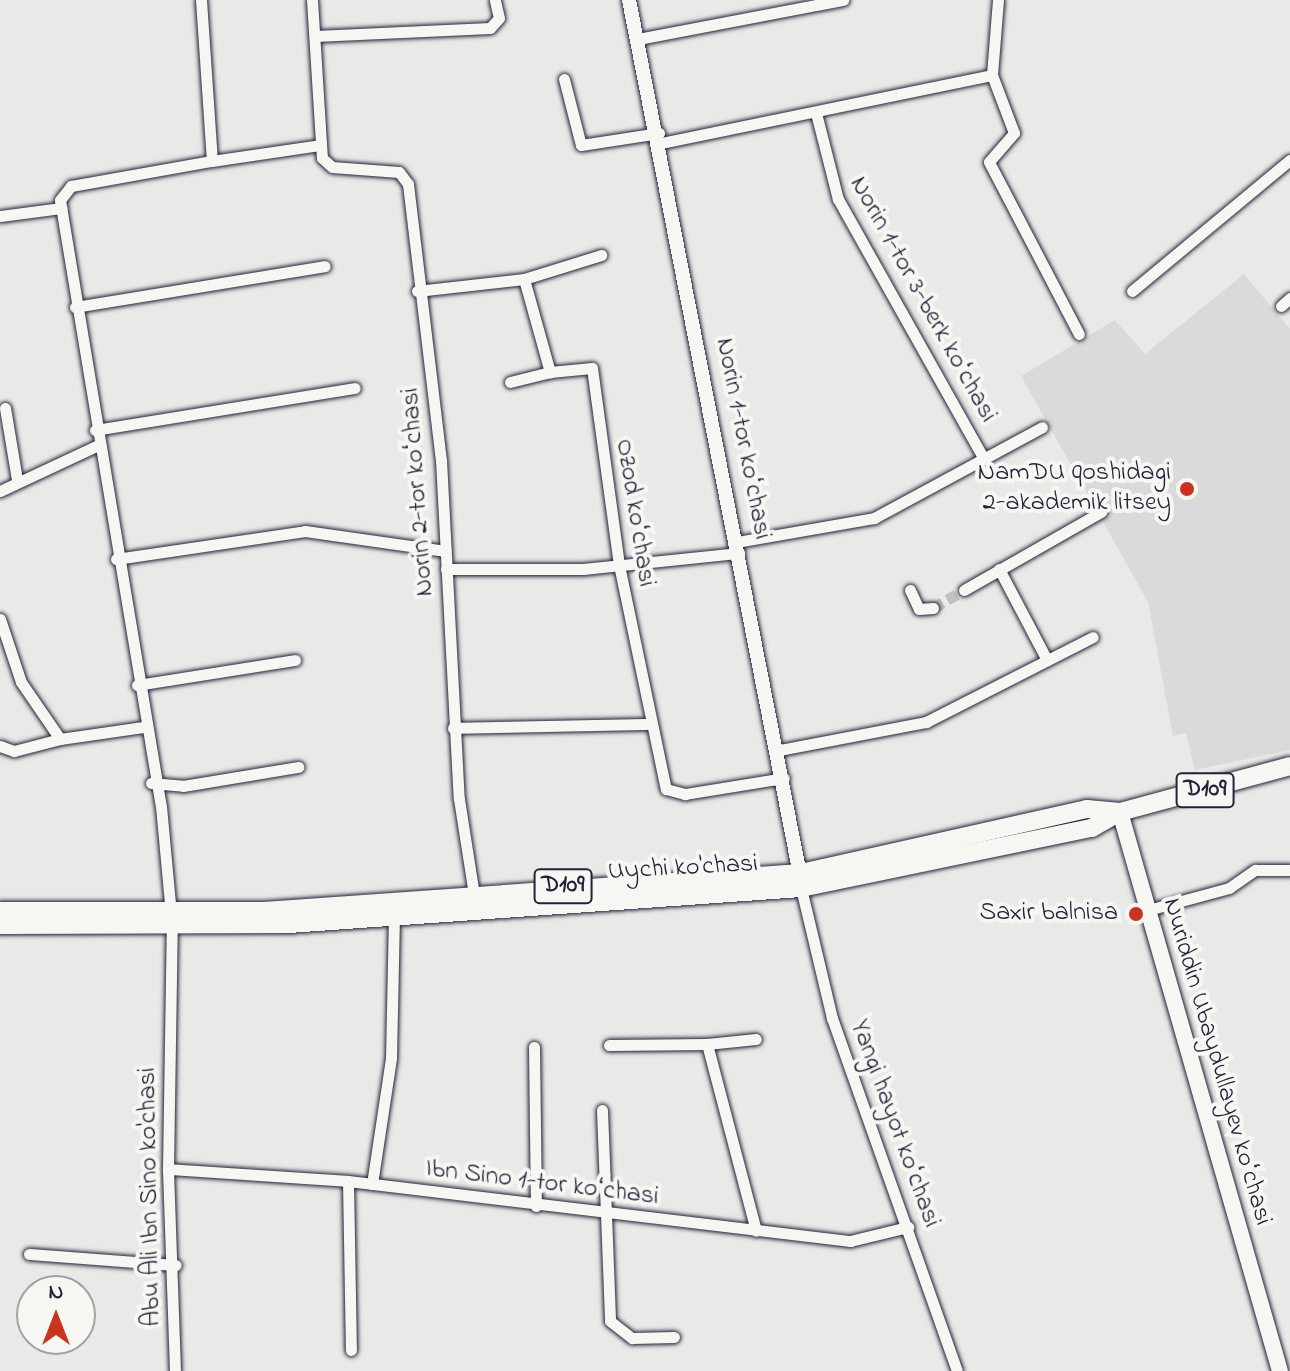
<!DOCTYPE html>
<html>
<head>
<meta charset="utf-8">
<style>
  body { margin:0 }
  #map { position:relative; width:1290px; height:1371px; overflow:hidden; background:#e9e9e7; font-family:"Indie Flower",sans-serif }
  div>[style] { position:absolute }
  .built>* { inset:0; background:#dadada }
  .minor-tunnel>* { height:11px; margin-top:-5.5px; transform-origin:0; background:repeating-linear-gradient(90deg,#c1c1c5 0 11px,transparent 0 16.5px) }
  .roads { filter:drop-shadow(0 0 2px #22223b) drop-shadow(0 0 2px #22223b) }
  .minor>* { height:11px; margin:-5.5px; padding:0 5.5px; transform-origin:5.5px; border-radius:5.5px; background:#f6f6f2 }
  .tertiary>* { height:14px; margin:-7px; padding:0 7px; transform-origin:7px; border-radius:7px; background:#f6f6f2 }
  .secondary>* { height:16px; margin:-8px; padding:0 8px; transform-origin:8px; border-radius:8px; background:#f6f6f2 }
  .primary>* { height:18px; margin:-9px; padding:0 9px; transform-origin:9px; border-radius:9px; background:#f6f6f2 }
  .dots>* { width:22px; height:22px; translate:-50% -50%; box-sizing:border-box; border:4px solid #f6f6f2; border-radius:50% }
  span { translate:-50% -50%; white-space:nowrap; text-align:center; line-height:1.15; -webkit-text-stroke:8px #f6f6f2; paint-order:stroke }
  .shield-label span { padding:2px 6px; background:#f6f6f2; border:2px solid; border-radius:6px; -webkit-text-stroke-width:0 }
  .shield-label { font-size:24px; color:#22223b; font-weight:700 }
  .street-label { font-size:26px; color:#22223b }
  .poi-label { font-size:26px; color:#22223b }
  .right { translate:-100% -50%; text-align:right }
  .north { position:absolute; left:16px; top:1275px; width:80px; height:80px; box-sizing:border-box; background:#f6f6f2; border:2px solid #a1a1a9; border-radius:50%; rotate:0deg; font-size:22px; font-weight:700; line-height:32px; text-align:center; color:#22223b }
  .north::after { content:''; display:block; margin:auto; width:28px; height:36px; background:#c8321e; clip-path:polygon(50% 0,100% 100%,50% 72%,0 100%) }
</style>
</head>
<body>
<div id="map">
  <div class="built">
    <i style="clip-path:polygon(1244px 274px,1290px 329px,1290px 750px,1195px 770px,1186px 733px,1173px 736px,1148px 602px,1021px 376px,1115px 320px,1145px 354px)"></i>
  </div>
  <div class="minor-tunnel">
    <i style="left:933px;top:608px;width:36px;rotate:-30deg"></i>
  </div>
  <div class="roads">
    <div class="minor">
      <i style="left:201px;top:0;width:161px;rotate:86.1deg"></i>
      <i style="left:212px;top:161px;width:110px;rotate:-8.4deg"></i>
      <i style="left:312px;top:0;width:158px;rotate:86.4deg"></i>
      <i style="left:322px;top:158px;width:13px;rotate:42deg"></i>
      <i style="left:332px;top:167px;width:67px;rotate:4.3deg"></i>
      <i style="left:399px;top:172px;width:15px;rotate:53deg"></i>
      <i style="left:408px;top:184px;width:278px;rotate:83.2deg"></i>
      <i style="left:441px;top:460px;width:339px;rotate:87deg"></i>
      <i style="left:459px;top:799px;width:103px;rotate:81.1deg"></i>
      <i style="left:998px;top:0;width:75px;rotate:94.6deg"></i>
      <i style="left:992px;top:75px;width:62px;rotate:69.2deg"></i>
      <i style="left:1014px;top:133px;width:38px;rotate:131deg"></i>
      <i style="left:989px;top:162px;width:194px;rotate:62.4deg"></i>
      <i style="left:315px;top:36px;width:175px;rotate:-2.6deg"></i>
      <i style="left:490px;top:28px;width:13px;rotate:-48deg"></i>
      <i style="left:499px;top:18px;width:18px;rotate:-103deg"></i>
      <i style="left:638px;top:39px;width:209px;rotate:-10.8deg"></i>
      <i style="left:564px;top:79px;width:68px;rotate:75.6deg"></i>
      <i style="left:581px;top:145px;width:79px;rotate:-8.7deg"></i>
      <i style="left:816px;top:113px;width:89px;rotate:75.7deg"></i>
      <i style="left:838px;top:199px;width:298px;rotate:60.7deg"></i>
      <i style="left:661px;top:143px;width:338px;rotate:-11.6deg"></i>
      <i style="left:0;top:216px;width:62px;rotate:-7.5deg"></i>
      <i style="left:524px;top:279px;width:81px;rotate:-17.3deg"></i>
      <i style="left:417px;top:291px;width:108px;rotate:-6.4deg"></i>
      <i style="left:524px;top:279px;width:97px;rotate:74.4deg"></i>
      <i style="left:550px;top:372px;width:42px;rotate:-5.4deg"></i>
      <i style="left:592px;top:368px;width:199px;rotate:82.2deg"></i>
      <i style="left:619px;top:565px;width:229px;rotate:78.2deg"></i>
      <i style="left:666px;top:789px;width:20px;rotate:15deg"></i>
      <i style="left:685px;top:794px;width:100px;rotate:-9.2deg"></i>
      <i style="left:1132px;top:291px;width:205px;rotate:-39.7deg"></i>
      <i style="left:1281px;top:306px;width:12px;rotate:-42deg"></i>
      <i style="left:75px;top:307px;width:253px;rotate:-9.3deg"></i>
      <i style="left:510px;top:382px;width:41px;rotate:-14deg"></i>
      <i style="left:5px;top:408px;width:73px;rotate:80.5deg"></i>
      <i style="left:95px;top:430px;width:263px;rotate:-9.2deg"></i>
      <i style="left:0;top:491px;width:108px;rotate:-25.1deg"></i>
      <i style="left:737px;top:542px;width:139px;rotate:-9.9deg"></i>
      <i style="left:874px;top:518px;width:191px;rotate:-28.4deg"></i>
      <i style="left:116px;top:559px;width:191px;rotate:-8.4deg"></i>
      <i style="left:305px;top:531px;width:142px;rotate:8.1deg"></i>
      <i style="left:446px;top:569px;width:137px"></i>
      <i style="left:583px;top:569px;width:157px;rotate:-5.9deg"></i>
      <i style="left:999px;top:569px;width:103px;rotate:62.2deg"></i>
      <i style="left:910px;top:590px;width:21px;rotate:65deg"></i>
      <i style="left:919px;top:609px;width:14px;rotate:-4deg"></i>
      <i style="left:964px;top:590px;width:158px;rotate:-29.7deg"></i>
      <i style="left:0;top:619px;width:66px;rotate:71.6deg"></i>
      <i style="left:21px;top:682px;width:69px;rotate:55.6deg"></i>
      <i style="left:60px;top:739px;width:84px;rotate:-8.2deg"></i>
      <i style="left:137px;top:685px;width:160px;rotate:-9deg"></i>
      <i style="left:453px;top:728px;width:198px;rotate:-1.2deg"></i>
      <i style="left:0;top:746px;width:15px;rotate:20deg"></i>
      <i style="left:14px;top:751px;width:48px;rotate:-14.6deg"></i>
      <i style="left:779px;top:750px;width:150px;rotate:-10.8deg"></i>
      <i style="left:926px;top:722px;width:187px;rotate:-27deg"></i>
      <i style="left:151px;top:783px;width:32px;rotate:5deg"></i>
      <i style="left:183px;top:786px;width:117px;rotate:-9.4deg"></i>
      <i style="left:801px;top:888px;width:134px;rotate:76.6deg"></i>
      <i style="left:832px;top:1018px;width:374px;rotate:70.5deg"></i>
      <i style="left:1148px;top:910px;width:84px;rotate:-15.2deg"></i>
      <i style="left:1229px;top:888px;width:32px;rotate:-35deg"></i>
      <i style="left:1255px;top:870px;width:35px"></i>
      <i style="left:707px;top:1044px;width:49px;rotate:-5.8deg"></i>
      <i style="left:609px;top:1045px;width:98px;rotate:-0.6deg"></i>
      <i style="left:707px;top:1044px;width:193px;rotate:75.3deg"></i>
      <i style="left:534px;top:1047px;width:159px;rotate:89.3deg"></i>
      <i style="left:602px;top:1110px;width:211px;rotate:87.8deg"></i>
      <i style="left:610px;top:1321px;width:28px;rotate:38deg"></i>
      <i style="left:632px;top:1338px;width:42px;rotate:-1.4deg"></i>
      <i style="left:168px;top:1169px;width:180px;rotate:3.8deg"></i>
      <i style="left:348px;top:1181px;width:506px;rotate:6.82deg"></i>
      <i style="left:850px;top:1241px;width:60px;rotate:-13.6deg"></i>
      <i style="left:348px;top:1181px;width:169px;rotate:89deg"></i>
      <i style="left:372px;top:1184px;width:127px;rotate:-81.4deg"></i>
      <i style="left:391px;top:1058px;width:144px;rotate:-88.8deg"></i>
      <i style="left:29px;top:1254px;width:147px;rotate:4.3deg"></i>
      <i style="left:175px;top:1371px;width:202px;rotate:-92deg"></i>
      <i style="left:168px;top:1169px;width:244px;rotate:-89.1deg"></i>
      <i style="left:172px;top:925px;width:119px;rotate:-95.3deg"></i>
      <i style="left:161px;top:807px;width:615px;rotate:-99.45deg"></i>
      <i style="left:60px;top:200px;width:18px;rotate:-52deg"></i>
      <i style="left:71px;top:186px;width:143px;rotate:-10.1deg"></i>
    </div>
    <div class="tertiary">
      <i style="left:629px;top:0;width:897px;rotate:78.94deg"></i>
    </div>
    <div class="secondary">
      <i style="left:1120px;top:812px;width:581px;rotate:74.03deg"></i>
    </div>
    <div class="primary">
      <i style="left:0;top:911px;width:264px"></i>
      <i style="left:264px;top:911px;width:538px;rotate:-4.05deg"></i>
      <i style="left:801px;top:873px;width:293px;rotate:-12.6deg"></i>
      <i style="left:1087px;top:809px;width:33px;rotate:5deg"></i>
      <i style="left:0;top:925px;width:289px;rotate:-0.2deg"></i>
      <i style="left:289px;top:924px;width:513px;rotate:-4.02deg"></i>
      <i style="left:801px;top:888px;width:297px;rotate:-11.7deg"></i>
      <i style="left:1092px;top:828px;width:32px;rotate:-30deg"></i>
      <i style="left:1120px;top:812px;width:176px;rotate:-15.1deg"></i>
    </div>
  </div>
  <div class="dots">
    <i style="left:1187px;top:489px;background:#c8321e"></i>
    <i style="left:1136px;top:914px;background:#c8321e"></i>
  </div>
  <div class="shield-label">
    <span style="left:1205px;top:790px">D109</span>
    <span style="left:563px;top:886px">D109</span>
  </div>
  <div class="street-label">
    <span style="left:922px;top:300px;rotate:61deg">Norin 1-tor 3-berk koʻchasi</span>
    <span style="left:742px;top:439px;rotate:79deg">Norin 1-tor koʻchasi</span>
    <span style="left:419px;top:492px;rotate:-94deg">Norin 2-tor koʻchasi</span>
    <span style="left:634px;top:513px;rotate:81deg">Ozod koʻchasi</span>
    <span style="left:683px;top:869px;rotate:-3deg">Uychi ko'chasi</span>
    <span style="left:1216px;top:1062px;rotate:74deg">Nuriddin Ubaydullayev koʻchasi</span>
    <span style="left:894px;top:1124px;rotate:70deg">Yangi hayot koʻchasi</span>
    <span style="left:542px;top:1184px;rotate:7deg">Ibn Sino 1-tor koʻchasi</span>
    <span style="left:151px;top:1197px;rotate:-91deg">Abu Ali Ibn Sino ko'chasi</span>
  </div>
  <div class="poi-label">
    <span class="right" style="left:1171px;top:489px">NamDU qoshidagi<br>2-akademik litsey</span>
    <span class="right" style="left:1118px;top:914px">Saxir balnisa</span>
  </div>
  <div class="north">N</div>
</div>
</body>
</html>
